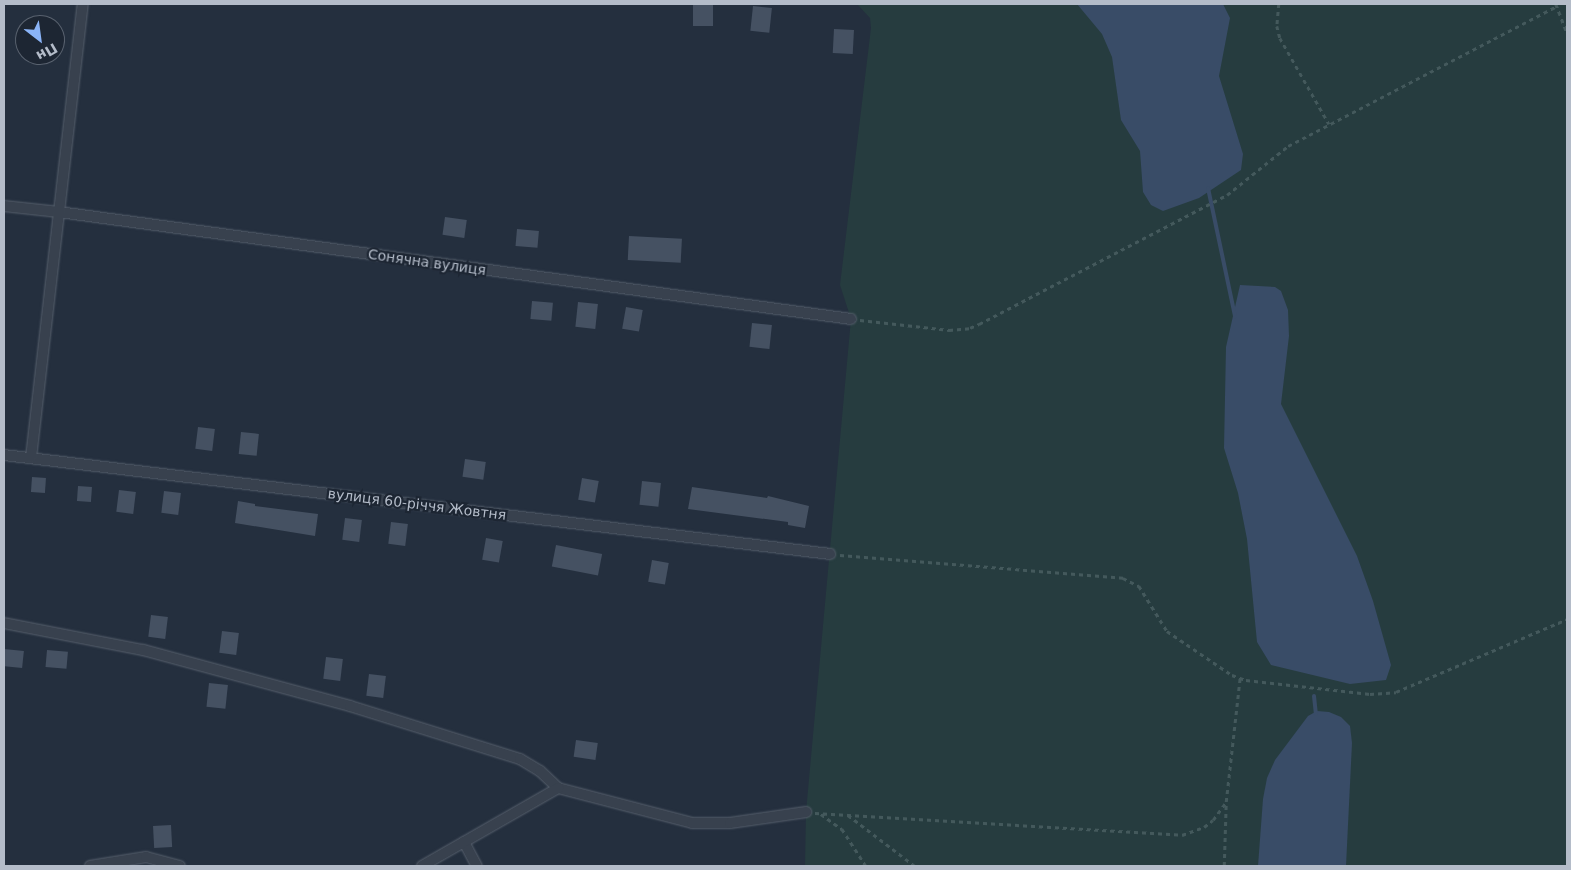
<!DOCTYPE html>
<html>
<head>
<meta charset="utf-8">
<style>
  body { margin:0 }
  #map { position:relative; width:1571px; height:870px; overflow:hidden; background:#242f3e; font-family:"DejaVu Sans",sans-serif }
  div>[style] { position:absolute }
  .green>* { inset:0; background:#263c3f }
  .water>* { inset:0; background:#394c67 }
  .stream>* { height:4px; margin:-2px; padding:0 2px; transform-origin:2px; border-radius:2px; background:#394c67 }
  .building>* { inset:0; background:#455162; transform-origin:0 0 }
  .path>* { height:2.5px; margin-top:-1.25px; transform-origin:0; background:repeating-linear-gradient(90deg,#44595c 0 4px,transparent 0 8px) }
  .roads { filter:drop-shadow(0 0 1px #565f6c) drop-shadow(0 0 1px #565f6c) }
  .street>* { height:10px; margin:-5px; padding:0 5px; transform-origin:5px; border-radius:5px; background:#38414e }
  span { translate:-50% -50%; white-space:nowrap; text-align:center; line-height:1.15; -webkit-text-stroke:4.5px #1d2633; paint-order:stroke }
  .street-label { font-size:14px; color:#b4bcc9 }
  .frame { position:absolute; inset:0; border:5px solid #b4bcc9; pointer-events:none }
  .north { position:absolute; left:15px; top:15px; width:50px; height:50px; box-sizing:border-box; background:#1d2633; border:1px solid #59626f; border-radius:50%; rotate:150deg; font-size:14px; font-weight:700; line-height:20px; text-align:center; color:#b4bcc9 }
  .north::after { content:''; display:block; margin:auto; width:18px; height:22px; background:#8ab4f8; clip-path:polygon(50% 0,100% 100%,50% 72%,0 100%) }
</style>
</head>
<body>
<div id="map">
  <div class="green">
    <i style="clip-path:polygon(857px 4px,1567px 4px,1567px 866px,805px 866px,806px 812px,851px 319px,840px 285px,871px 28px,870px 18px)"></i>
  </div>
  <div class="water">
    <i style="clip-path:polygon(1077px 4px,1223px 4px,1230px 18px,1219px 76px,1243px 154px,1241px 170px,1199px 198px,1163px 211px,1151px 205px,1143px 192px,1140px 151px,1121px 120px,1112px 57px,1102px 34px)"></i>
    <i style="clip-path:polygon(1240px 285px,1275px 287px,1281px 291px,1288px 310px,1289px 336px,1281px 404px,1357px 556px,1373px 601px,1391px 665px,1386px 680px,1350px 684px,1271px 665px,1257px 642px,1247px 539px,1238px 493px,1224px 448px,1226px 347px)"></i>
    <i style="clip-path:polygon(1317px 711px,1329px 712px,1341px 717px,1350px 726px,1352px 743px,1346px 866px,1258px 866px,1263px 799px,1267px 778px,1275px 760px,1308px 716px)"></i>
  </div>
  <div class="stream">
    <i style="left:1208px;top:188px;width:131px;rotate:78.1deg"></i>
    <i style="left:1314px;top:696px;width:18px;rotate:84deg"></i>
  </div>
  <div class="building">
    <i style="left:693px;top:4px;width:20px;height:22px"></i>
    <i style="left:753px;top:6px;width:19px;height:25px;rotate:6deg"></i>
    <i style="left:834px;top:29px;width:20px;height:24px;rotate:3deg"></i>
    <i style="left:445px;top:217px;width:22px;height:18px;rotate:8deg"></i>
    <i style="left:517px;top:229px;width:22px;height:17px;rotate:5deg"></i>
    <i style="left:629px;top:236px;width:53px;height:24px;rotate:3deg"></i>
    <i style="left:532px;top:301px;width:21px;height:18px;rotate:5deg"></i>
    <i style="left:578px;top:302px;width:20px;height:25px;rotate:6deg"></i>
    <i style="left:626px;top:307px;width:17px;height:22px;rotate:10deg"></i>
    <i style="left:752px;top:323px;width:20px;height:24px;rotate:6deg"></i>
    <i style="left:198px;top:427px;width:17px;height:22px;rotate:7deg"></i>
    <i style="left:241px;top:432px;width:18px;height:22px;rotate:6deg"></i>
    <i style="left:465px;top:459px;width:21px;height:18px;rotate:8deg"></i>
    <i style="left:32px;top:477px;width:14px;height:15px;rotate:4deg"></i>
    <i style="left:582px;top:478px;width:17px;height:22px;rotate:10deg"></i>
    <i style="left:642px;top:481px;width:19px;height:24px;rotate:6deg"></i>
    <i style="left:78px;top:486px;width:14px;height:15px;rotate:4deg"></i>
    <i style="clip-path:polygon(692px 487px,767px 498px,768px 496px,809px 506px,805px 528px,788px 525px,788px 522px,688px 509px)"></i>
    <i style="left:119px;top:490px;width:17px;height:22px;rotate:7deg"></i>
    <i style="left:164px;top:491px;width:17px;height:22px;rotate:7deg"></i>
    <i style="clip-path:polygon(238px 501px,255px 504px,255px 506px,318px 514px,315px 536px,235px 523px)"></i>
    <i style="left:345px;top:518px;width:17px;height:22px;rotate:7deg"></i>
    <i style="left:391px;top:522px;width:17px;height:22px;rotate:7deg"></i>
    <i style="left:486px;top:538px;width:17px;height:22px;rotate:10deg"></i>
    <i style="left:556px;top:545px;width:47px;height:22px;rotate:11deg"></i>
    <i style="left:652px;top:560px;width:17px;height:22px;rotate:10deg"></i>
    <i style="left:151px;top:615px;width:17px;height:22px;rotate:7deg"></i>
    <i style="left:222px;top:631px;width:17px;height:22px;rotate:7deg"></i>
    <i style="left:4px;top:649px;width:20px;height:17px;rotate:6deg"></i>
    <i style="left:47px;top:650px;width:21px;height:17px;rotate:5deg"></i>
    <i style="left:326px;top:657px;width:17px;height:22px;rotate:7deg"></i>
    <i style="left:369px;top:674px;width:17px;height:22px;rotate:7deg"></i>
    <i style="left:209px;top:683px;width:19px;height:24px;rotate:6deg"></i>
    <i style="left:576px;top:740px;width:22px;height:17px;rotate:8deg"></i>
    <i style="left:171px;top:825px;width:22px;height:18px;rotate:87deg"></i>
  </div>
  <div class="path">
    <i style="left:1279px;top:4px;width:22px;rotate:95deg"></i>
    <i style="left:1277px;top:26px;width:12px;rotate:76deg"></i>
    <i style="left:1280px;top:38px;width:99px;rotate:60.3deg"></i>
    <i style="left:1556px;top:4px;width:30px;rotate:69deg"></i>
    <i style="left:860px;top:320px;width:90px;rotate:6.4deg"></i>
    <i style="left:949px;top:330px;width:21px;rotate:-5deg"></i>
    <i style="left:970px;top:328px;width:10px;rotate:-24deg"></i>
    <i style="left:979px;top:324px;width:280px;rotate:-27.5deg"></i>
    <i style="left:1227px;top:195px;width:78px;rotate:-38.8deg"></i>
    <i style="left:1288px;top:146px;width:303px;rotate:-27.5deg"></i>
    <i style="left:840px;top:555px;width:284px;rotate:4.6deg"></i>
    <i style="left:1123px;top:578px;width:18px;rotate:27deg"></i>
    <i style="left:1139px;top:586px;width:53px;rotate:58.1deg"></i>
    <i style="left:1167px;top:631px;width:78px;rotate:34.1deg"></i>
    <i style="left:1232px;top:675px;width:15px;rotate:20deg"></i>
    <i style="left:1246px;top:680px;width:125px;rotate:6.4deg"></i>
    <i style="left:1370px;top:694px;width:26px;rotate:-4deg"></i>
    <i style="left:1396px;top:692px;width:186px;rotate:-23.1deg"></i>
    <i style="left:815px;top:813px;width:368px;rotate:3.4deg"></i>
    <i style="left:1182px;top:835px;width:23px;rotate:-20deg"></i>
    <i style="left:1204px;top:827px;width:11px;rotate:-38deg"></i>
    <i style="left:1213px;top:820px;width:22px;rotate:-54deg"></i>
    <i style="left:1226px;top:802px;width:125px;rotate:-83.6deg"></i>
    <i style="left:821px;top:814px;width:26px;rotate:36deg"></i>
    <i style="left:842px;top:829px;width:44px;rotate:57deg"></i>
    <i style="left:848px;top:815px;width:84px;rotate:37.3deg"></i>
    <i style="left:1224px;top:866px;width:63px;rotate:-88.2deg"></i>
  </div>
  <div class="roads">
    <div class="street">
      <i style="left:4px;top:206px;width:55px;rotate:6.2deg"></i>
      <i style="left:59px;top:212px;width:799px;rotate:7.69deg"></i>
      <i style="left:4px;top:455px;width:832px;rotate:6.83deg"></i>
      <i style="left:31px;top:458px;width:457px;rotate:-83.5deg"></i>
      <i style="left:4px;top:623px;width:142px;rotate:11deg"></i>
      <i style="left:143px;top:650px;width:214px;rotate:15.1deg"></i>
      <i style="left:350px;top:706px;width:178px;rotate:17.3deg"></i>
      <i style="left:520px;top:759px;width:23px;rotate:31deg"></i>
      <i style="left:540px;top:771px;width:25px;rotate:43deg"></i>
      <i style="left:558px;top:788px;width:138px;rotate:14.6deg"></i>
      <i style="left:692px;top:823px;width:38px"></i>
      <i style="left:730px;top:823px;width:77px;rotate:-8.2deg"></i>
      <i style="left:464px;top:842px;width:27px;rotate:62deg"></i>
      <i style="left:90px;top:866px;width:57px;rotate:-9.1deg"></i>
      <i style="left:146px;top:857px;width:35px;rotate:15deg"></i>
      <i style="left:422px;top:866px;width:157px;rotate:-29.8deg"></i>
    </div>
  </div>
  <div class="street-label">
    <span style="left:427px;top:262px;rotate:8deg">Сонячна вулиця</span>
    <span style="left:417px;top:504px;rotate:7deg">вулиця 60-річчя Жовтня</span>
  </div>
  <div class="frame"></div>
  <div class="north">Пн</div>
</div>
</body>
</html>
